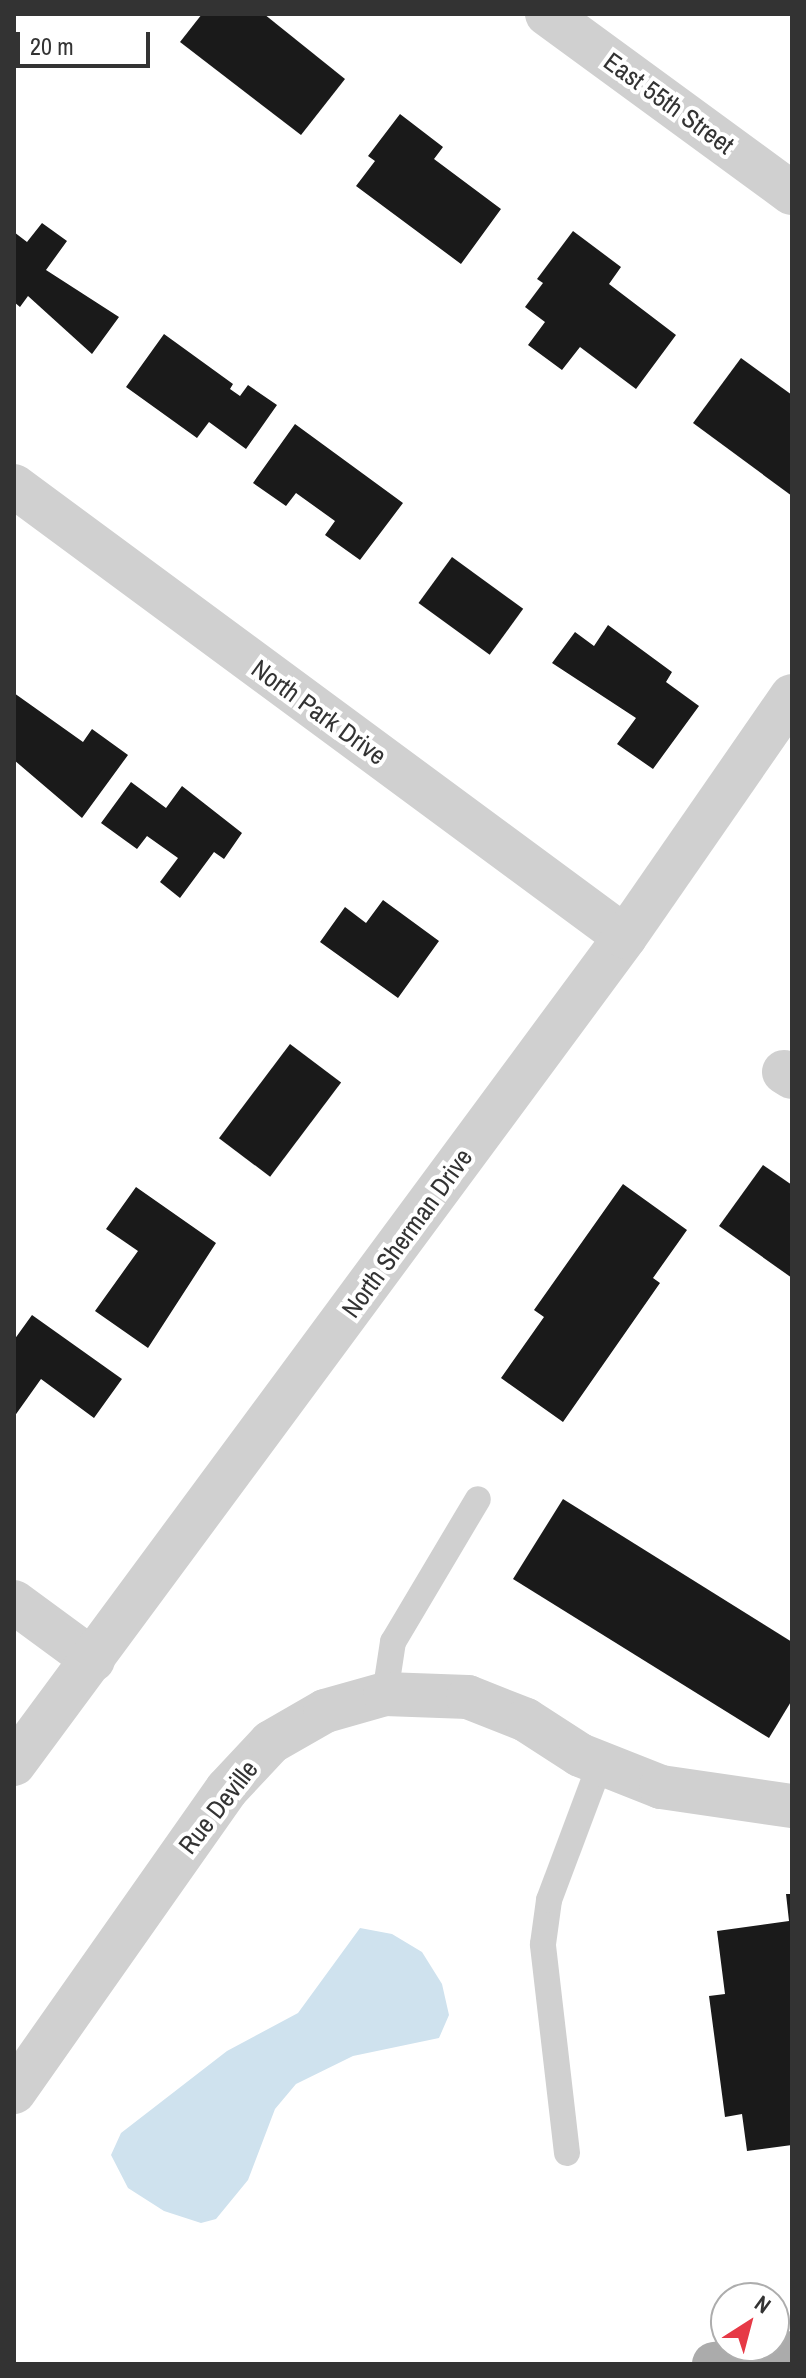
<!DOCTYPE html>
<html>
<head>
<meta charset="utf-8">
<style>
  body { margin:0 }
  #map { position:relative; width:806px; height:2378px; overflow:hidden; background:#fff; font-family:"Archivo Narrow",sans-serif }
  div>[style] { position:absolute }
  .water>* { inset:0; background:#cfe2ee }
  .building>* { inset:0; background:#1a1a1a; transform-origin:0 0 }
  .service>* { height:26px; margin:-13px; padding:0 13px; transform-origin:13px; border-radius:13px; background:#d0d0d0 }
  .minor>* { height:44px; margin:-22px; padding:0 22px; transform-origin:22px; border-radius:22px; background:#d0d0d0 }
  .primary>* { height:44px; margin:-22px; padding:0 22px; transform-origin:22px; border-radius:22px; background:#ababab }
  span { translate:-50% -50%; white-space:nowrap; text-align:center; line-height:1.15; -webkit-text-stroke:8px #fff; paint-order:stroke }
  .street-label { font-size:26px; color:#333 }
  .frame { position:absolute; inset:0; border:16px solid #333; pointer-events:none }
  .north { position:absolute; left:710px; top:2282px; width:80px; height:80px; box-sizing:border-box; background:#fff; border:2px solid #adadad; border-radius:50%; rotate:36deg; font-size:22px; font-weight:700; line-height:32px; text-align:center; color:#333 }
  .north::after { content:''; display:block; margin:auto; width:28px; height:36px; background:#e63946; clip-path:polygon(50% 0,100% 100%,50% 72%,0 100%) }
  .scale { position:absolute; left:16px; top:32px; width:134px; height:36px; box-sizing:border-box; border:4px solid #333; border-top:0; padding-left:10px; font-size:24px; line-height:28px; white-space:nowrap; color:#333; -webkit-text-stroke:6px #fff; paint-order:stroke }
</style>
</head>
<body>
<div id="map">
  <div class="water">
    <i style="clip-path:polygon(360px 1928px,392px 1934px,422px 1952px,442px 1984px,449px 2015px,439px 2038px,353px 2056px,296px 2084px,275px 2109px,248px 2180px,216px 2219px,201px 2223px,164px 2211px,128px 2188px,111px 2155px,121px 2133px,227px 2051px,298px 2013px)"></i>
  </div>
  <div class="building">
    <i style="clip-path:polygon(202px 14px,264px 14px,345px 79px,301px 135px,180px 42px)"></i>
    <i style="clip-path:polygon(400px 114px,443px 147px,434px 159px,501px 209px,461px 264px,356px 186px,375px 161px,368px 156px)"></i>
    <i style="clip-path:polygon(42px 223px,67px 241px,46px 270px,119px 317px,92px 354px,28px 296px,20px 307px,14px 302px,14px 232px,27px 242px)"></i>
    <i style="clip-path:polygon(573px 231px,621px 267px,609px 284px,676px 335px,636px 389px,580px 347px,562px 370px,528px 345px,545px 322px,525px 307px,543px 283px,537px 279px)"></i>
    <i style="clip-path:polygon(164px 334px,233px 384px,230px 389px,240px 396px,248px 385px,277px 405px,246px 449px,209px 422px,197px 438px,126px 387px)"></i>
    <i style="clip-path:polygon(741px 358px,792px 395px,792px 496px,693px 423px)"></i>
    <i style="clip-path:polygon(295px 424px,403px 503px,360px 560px,325px 535px,335px 521px,296px 493px,286px 506px,253px 483px)"></i>
    <i style="left:452px;top:557px;width:88px;height:57px;rotate:36deg"></i>
    <i style="clip-path:polygon(608px 625px,672px 672px,666px 682px,699px 706px,653px 769px,617px 744px,636px 718px,552px 663px,575px 632px,594px 646px)"></i>
    <i style="clip-path:polygon(14px 693px,83px 742px,92px 729px,128px 755px,82px 818px,14px 760px)"></i>
    <i style="clip-path:polygon(131px 782px,166px 808px,182px 786px,242px 833px,224px 859px,214px 852px,180px 898px,160px 882px,178px 858px,147px 836px,137px 849px,101px 823px)"></i>
    <i style="clip-path:polygon(383px 900px,439px 941px,398px 998px,320px 942px,345px 907px,366px 923px)"></i>
    <i style="left:290px;top:1044px;width:64px;height:118px;rotate:37deg"></i>
    <i style="clip-path:polygon(763px 1165px,792px 1185px,792px 1278px,719px 1226px)"></i>
    <i style="clip-path:polygon(623px 1184px,687px 1230px,653px 1278px,660px 1283px,563px 1422px,501px 1378px,544px 1317px,534px 1310px)"></i>
    <i style="clip-path:polygon(136px 1187px,216px 1243px,148px 1348px,95px 1311px,138px 1251px,106px 1229px)"></i>
    <i style="clip-path:polygon(32px 1315px,122px 1379px,94px 1418px,41px 1379px,14px 1417px,14px 1340px)"></i>
    <i style="clip-path:polygon(563px 1499px,792px 1642px,792px 1700px,769px 1738px,513px 1579px)"></i>
    <i style="clip-path:polygon(786px 1894px,792px 1894px,792px 2145px,747px 2151px,742px 2114px,725px 2117px,709px 1996px,725px 1994px,717px 1931px,789px 1921px)"></i>
  </div>
  <div class="service">
    <i style="left:385px;top:1694px;width:53px;rotate:-81.3deg"></i>
    <i style="left:393px;top:1642px;width:166px;rotate:-59.3deg"></i>
    <i style="left:567px;top:2153px;width:210px;rotate:-96.6deg"></i>
    <i style="left:543px;top:1944px;width:44px;rotate:-82.2deg"></i>
    <i style="left:549px;top:1900px;width:147px;rotate:-69.4deg"></i>
  </div>
  <div class="minor">
    <i style="left:547px;top:14px;width:303px;rotate:36.2deg"></i>
    <i style="left:14px;top:486px;width:759px;rotate:36.43deg"></i>
    <i style="left:784px;top:1072px;width:9px;rotate:32deg"></i>
    <i style="left:14px;top:1602px;width:98px;rotate:36.3deg"></i>
    <i style="left:14px;top:1764px;width:1028px;rotate:-53.54deg"></i>
    <i style="left:625px;top:937px;width:293px;rotate:-55.3deg"></i>
    <i style="left:14px;top:2092px;width:370px;rotate:-54.9deg"></i>
    <i style="left:227px;top:1789px;width:64px;rotate:-46.9deg"></i>
    <i style="left:271px;top:1742px;width:62px;rotate:-29.9deg"></i>
    <i style="left:325px;top:1711px;width:62px;rotate:-15.8deg"></i>
    <i style="left:385px;top:1694px;width:83px;rotate:2.1deg"></i>
    <i style="left:468px;top:1697px;width:62px;rotate:21.6deg"></i>
    <i style="left:526px;top:1720px;width:64px;rotate:32.9deg"></i>
    <i style="left:580px;top:1755px;width:87px;rotate:21.6deg"></i>
    <i style="left:661px;top:1787px;width:132px;rotate:8.3deg"></i>
  </div>
  <div class="primary">
    <i style="left:714px;top:2364px;width:79px;rotate:-8deg"></i>
  </div>
  <div class="street-label">
    <span style="left:669px;top:103px;rotate:36deg">East 55th Street</span>
    <span style="left:319px;top:712px;rotate:36deg">North Park Drive</span>
    <span style="left:407px;top:1233px;rotate:-54deg">North Sherman Drive</span>
    <span style="left:218px;top:1807px;rotate:-52deg">Rue Deville</span>
  </div>
  <div class="frame"></div>
  <div class="north">N</div>
  <div class="scale">20 m</div>
</div>
</body>
</html>
